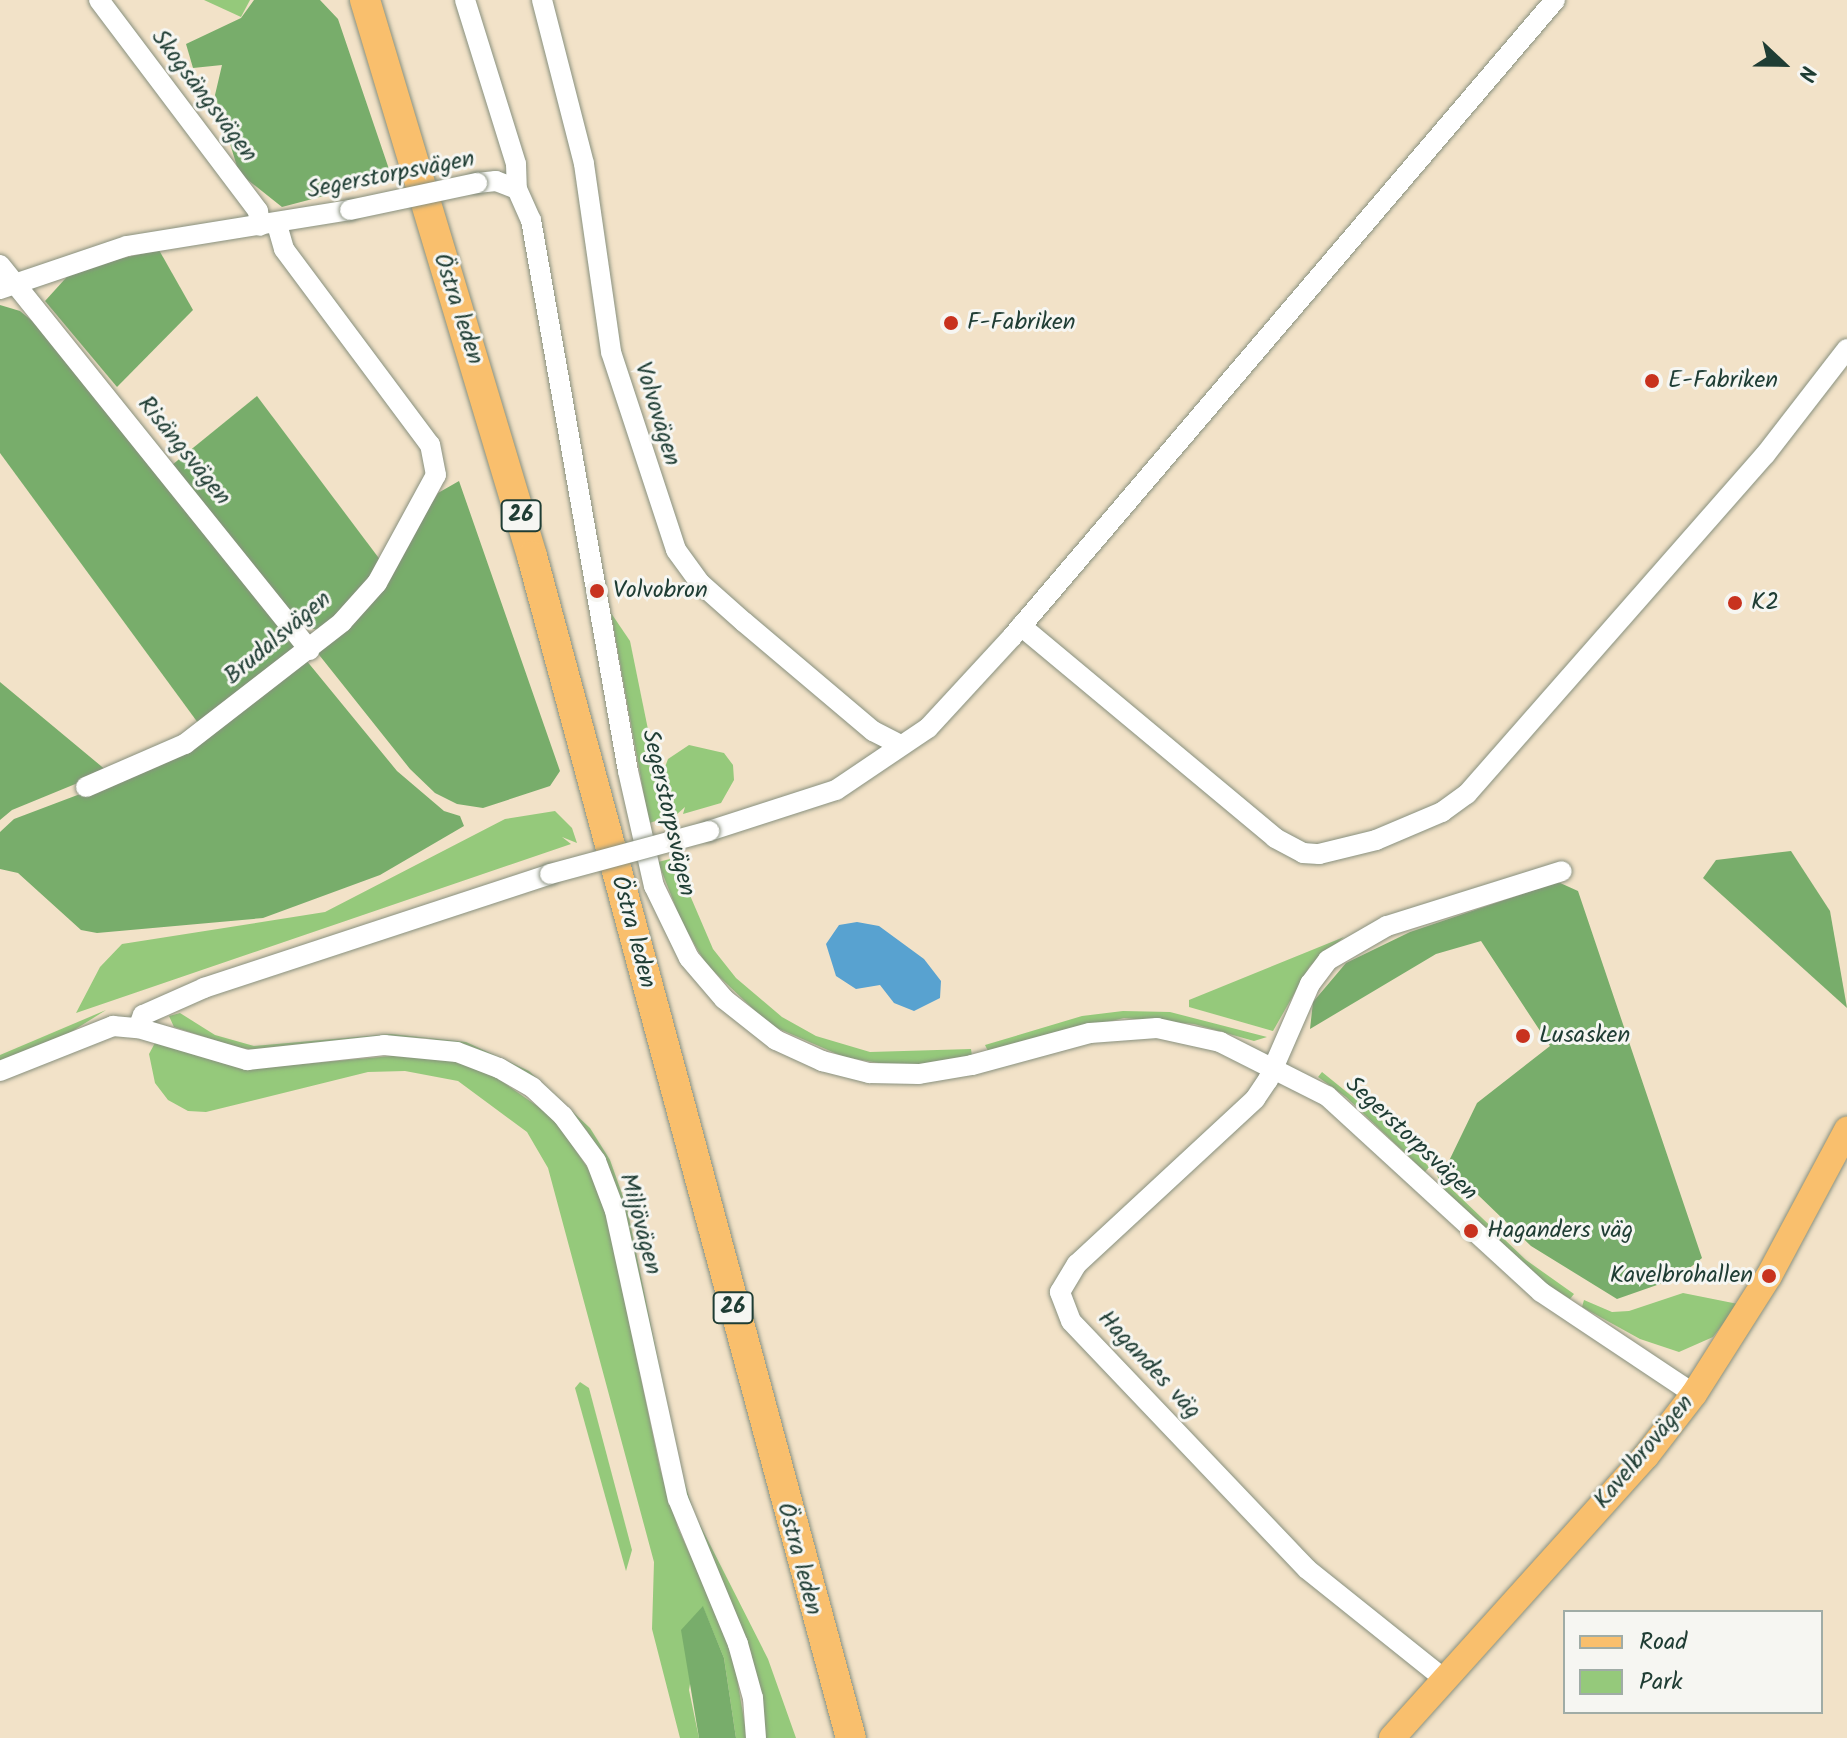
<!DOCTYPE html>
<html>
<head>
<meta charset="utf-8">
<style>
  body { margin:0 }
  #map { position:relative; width:1847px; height:1738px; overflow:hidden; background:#f2e2c8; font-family:Kalam,sans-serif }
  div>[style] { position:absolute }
  .green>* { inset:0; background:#95c97b }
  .forest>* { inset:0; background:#78ad6b }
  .water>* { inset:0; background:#58a2d0 }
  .roads { filter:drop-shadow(0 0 2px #88907e) drop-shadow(0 0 2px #88907e) }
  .minor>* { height:20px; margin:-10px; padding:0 10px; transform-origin:10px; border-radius:10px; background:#fff }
  .major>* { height:26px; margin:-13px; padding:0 13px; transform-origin:13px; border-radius:13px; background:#f9bf6d }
  .highway>* { height:30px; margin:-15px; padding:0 15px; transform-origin:15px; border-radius:15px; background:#f9bf6d }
  .bridges { filter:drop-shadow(0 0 2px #88907e) drop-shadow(0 0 2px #88907e) }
  .minor-bridge>* { height:20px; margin:-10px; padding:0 10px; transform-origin:10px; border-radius:10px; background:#fff }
  .dots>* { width:22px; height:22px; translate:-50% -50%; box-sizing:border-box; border:4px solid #f6f6f2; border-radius:50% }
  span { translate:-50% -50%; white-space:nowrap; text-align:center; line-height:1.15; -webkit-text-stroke:6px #f6f6f2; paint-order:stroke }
  .shield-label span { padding:2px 6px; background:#f6f6f2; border:2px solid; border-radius:6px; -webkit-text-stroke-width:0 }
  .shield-label { font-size:22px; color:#1f3d34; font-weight:700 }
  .street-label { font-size:24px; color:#1f3d34 }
  .poi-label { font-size:24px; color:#1f3d34 }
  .left { translate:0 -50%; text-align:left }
  .right { translate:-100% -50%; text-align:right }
  .legend { position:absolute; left:1563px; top:1610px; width:260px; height:104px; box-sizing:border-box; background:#f6f6f2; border:2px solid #a0aca6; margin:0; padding:10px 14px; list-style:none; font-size:24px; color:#1f3d34 }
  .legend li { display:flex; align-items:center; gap:16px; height:40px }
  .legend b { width:40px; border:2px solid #a0aca6 }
  .north { position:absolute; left:1743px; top:24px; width:80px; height:80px; -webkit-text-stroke:6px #f6f6f2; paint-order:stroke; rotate:112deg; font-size:22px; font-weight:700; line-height:32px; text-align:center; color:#1f3d34 }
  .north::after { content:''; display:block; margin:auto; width:28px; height:36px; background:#1f3d34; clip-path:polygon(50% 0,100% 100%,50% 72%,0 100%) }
</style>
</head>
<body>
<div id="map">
  <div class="green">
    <i style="clip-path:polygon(204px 0,250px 0,241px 17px)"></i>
    <i style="clip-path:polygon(611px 613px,630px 641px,666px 818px,649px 823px)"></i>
    <i style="clip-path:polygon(689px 745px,724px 753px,733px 765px,734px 780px,721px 803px,683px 814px,685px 807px,675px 816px,665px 767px,668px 759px)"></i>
    <i style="clip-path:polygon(555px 811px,572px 828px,577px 843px,562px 837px,571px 844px,76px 1013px,100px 967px,122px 944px,325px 912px,505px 819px)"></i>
    <i style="clip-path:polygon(674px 858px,713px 949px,736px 978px,782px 1017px,816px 1036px,870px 1052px,971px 1049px,972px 1056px,932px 1064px,885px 1064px,844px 1057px,770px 1025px,706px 964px,682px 923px,658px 862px)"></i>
    <i style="clip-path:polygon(1344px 937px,1310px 966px,1273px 1031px,1189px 1007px,1189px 1000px)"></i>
    <i style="clip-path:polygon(106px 1010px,63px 1037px,0 1062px,0 1055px)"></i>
    <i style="clip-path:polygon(1123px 1011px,1170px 1012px,1267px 1037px,1254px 1041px,1194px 1024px,1124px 1018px,988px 1051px,985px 1045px,1082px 1016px)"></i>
    <i style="clip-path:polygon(180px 1013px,215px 1035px,254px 1046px,391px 1034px,466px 1042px,529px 1071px,590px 1128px,610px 1160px,627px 1208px,680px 1468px,694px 1513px,768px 1659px,796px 1738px,765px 1738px,751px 1652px,690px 1514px,606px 1163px,587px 1131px,562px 1103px,464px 1046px,426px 1038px,383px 1037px,263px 1050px,239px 1048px,174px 1027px,169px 1016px)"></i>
    <i style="clip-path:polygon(156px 1041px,225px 1064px,258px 1068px,414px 1054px,455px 1061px,497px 1078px,553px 1117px,593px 1176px,604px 1203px,660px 1469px,678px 1528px,732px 1648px,747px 1738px,736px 1738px,724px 1658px,703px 1607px,689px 1690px,699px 1738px,680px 1738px,652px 1629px,654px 1562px,548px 1168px,527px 1132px,458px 1081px,405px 1071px,368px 1072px,206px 1112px,188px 1111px,168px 1100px,155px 1083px,149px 1054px)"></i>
    <i style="clip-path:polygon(1322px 1072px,1401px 1136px,1429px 1167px,1425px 1172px,1346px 1097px,1318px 1077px)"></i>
    <i style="clip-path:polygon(1437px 1175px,1526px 1260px,1574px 1294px,1570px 1299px,1537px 1278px,1444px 1193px)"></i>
    <i style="clip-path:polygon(1683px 1293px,1738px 1304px,1713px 1337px,1679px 1352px,1640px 1339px,1582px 1307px,1584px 1300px,1612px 1312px,1629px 1311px)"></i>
    <i style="clip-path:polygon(580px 1382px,589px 1388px,632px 1550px,626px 1571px,575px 1388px)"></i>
  </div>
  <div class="forest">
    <i style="clip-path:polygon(254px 0,320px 0,338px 19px,392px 178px,282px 207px,239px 173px,215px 95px,222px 65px,193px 68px,186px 44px,241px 18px)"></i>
    <i style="clip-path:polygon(159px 250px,193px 310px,117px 387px,45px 301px,74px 269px)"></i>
    <i style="clip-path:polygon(0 305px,20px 311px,47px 333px,299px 652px,201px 727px,0 453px)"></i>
    <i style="clip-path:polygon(257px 396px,381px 561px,340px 616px,319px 630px,298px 626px,172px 465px)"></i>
    <i style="clip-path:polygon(459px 481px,560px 771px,550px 786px,483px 808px,457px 804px,435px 793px,410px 769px,316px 651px,391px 569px,438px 493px)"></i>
    <i style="clip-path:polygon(306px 660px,397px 771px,444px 811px,460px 816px,464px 826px,380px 875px,263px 918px,97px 933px,81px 930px,18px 873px,0 869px,0 832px,14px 819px,141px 771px)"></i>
    <i style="clip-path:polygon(0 682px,107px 771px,12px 810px,0 820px)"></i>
    <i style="clip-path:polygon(1791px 851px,1830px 911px,1847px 1008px,1703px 878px,1716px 860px)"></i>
    <i style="clip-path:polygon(1558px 882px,1578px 891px,1702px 1258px,1677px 1278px,1617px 1299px,1531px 1246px,1447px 1165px,1477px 1103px,1550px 1046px,1481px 941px,1436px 954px,1310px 1029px,1313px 1002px,1346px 963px,1410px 932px)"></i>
    <i style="clip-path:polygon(703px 1606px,724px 1658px,736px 1738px,699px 1738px,681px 1630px)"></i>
  </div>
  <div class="water">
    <i style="clip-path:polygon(857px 922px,879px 926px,924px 959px,941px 981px,940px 998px,914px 1011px,894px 1003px,880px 985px,856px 989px,836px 976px,826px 944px,839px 925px)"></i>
  </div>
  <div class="roads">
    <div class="minor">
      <i style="left:99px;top:0;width:264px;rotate:53deg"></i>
      <i style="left:258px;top:211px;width:15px;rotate:82deg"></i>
      <i style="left:465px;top:0;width:172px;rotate:72.7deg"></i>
      <i style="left:516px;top:164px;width:25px;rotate:88deg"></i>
      <i style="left:542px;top:0;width:169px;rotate:75.6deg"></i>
      <i style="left:584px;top:164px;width:190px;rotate:81.8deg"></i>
      <i style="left:611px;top:352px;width:208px;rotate:71.8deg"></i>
      <i style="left:676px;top:550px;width:41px;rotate:54deg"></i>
      <i style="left:700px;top:583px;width:59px;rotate:41.6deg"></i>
      <i style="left:744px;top:622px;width:169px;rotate:40.2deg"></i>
      <i style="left:873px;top:731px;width:29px;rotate:27deg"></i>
      <i style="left:477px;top:183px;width:19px;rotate:-6deg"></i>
      <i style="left:496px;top:181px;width:22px;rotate:21deg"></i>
      <i style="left:517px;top:189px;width:34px;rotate:66deg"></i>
      <i style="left:531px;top:220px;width:559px;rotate:80.02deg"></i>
      <i style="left:628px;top:771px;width:118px;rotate:77.3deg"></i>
      <i style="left:654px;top:886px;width:80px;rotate:64.1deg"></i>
      <i style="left:689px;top:958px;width:54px;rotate:49.5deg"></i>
      <i style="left:724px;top:999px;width:66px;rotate:38.3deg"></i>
      <i style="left:776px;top:1040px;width:51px;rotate:24.5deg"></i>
      <i style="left:822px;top:1061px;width:49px;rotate:14.3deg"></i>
      <i style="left:869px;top:1073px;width:50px;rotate:1.1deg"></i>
      <i style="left:919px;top:1074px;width:54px;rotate:-9.6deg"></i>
      <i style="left:972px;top:1065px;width:122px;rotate:-15.2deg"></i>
      <i style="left:1090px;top:1033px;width:67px;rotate:-4.3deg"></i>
      <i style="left:1157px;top:1028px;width:65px;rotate:12.5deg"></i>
      <i style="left:1220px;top:1042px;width:120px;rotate:26.8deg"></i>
      <i style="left:1327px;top:1096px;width:290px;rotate:42.5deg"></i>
      <i style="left:1541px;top:1292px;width:184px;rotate:33.7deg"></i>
      <i style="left:0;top:265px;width:494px;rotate:51.2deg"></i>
      <i style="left:0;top:289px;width:134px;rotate:-18.7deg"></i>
      <i style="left:127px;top:246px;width:226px;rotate:-9.2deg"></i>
      <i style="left:1021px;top:626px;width:331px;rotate:39.8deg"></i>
      <i style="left:1275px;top:838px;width:32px;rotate:28deg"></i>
      <i style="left:1303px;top:853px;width:16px;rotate:4deg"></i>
      <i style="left:1319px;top:854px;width:59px;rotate:-13.8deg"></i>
      <i style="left:1376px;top:840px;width:72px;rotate:-23deg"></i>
      <i style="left:1442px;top:812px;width:31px;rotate:-36deg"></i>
      <i style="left:1467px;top:794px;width:451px;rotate:-48.7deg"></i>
      <i style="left:1765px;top:455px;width:134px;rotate:-52.3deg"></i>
      <i style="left:86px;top:787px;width:108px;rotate:-23.5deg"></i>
      <i style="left:185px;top:744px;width:199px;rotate:-37.8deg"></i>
      <i style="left:342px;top:622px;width:52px;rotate:-48.1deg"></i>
      <i style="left:377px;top:583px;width:123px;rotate:-61.4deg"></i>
      <i style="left:436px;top:475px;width:31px;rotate:-101deg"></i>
      <i style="left:430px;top:445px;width:244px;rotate:-126.7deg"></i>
      <i style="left:284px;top:249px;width:25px;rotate:-106deg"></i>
      <i style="left:709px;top:831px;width:133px;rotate:-17.9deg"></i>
      <i style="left:836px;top:790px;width:111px;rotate:-34deg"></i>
      <i style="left:928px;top:728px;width:124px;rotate:-47.3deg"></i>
      <i style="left:1012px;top:637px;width:837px;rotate:-49.55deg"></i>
      <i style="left:138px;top:1028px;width:114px;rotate:16.4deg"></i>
      <i style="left:247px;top:1060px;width:138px;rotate:-6.2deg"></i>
      <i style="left:384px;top:1045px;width:73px;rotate:5.5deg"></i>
      <i style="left:457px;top:1052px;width:45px;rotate:20.9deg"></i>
      <i style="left:499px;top:1068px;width:39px;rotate:30deg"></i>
      <i style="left:533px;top:1088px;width:41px;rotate:43deg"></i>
      <i style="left:563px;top:1116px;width:56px;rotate:53.7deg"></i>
      <i style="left:596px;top:1161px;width:53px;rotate:69.2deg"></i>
      <i style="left:615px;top:1211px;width:295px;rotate:77.7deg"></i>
      <i style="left:678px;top:1499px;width:157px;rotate:67.5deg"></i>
      <i style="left:738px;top:1644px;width:56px;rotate:74.5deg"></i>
      <i style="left:753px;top:1698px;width:40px;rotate:85.7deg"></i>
      <i style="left:0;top:1071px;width:122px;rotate:-21.7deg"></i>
      <i style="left:113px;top:1026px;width:25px;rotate:5deg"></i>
      <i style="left:138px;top:1028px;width:14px;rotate:-69deg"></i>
      <i style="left:143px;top:1015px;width:67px;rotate:-23.9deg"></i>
      <i style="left:204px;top:988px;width:364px;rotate:-18.2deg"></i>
      <i style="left:1443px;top:1678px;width:174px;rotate:-141.3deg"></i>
      <i style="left:1307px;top:1569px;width:342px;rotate:-133.6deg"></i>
      <i style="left:1071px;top:1321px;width:31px;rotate:-111deg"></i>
      <i style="left:1060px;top:1292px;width:33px;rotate:-59deg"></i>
      <i style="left:1077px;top:1264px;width:243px;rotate:-42.8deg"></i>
      <i style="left:1255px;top:1099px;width:23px;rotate:-56deg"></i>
      <i style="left:1268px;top:1080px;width:105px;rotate:-66.4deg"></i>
      <i style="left:1310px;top:984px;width:30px;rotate:-53deg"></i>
      <i style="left:1328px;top:960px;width:68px;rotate:-30deg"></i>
      <i style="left:1387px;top:926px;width:183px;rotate:-17.4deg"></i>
    </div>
    <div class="major">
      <i style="left:1392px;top:1738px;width:380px;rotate:-48deg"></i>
      <i style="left:1646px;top:1456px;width:78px;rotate:-52.3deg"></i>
      <i style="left:1694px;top:1394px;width:140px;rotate:-57.6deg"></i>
      <i style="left:1769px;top:1276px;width:166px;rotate:-61.9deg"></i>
    </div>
    <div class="highway">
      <i style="left:365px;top:0;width:581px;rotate:73.28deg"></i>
      <i style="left:532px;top:556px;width:1224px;rotate:74.9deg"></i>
    </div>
  </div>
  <div class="bridges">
    <div class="minor-bridge">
      <i style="left:350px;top:210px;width:130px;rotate:-12deg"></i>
      <i style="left:550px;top:874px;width:165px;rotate:-15.1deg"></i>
    </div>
  </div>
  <div class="dots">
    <i style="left:951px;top:323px;background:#c8321e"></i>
    <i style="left:1652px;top:381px;background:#c8321e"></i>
    <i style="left:597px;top:591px;background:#c8321e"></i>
    <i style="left:1735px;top:603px;background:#c8321e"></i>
    <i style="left:1523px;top:1036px;background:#c8321e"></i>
    <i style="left:1471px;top:1231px;background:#c8321e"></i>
    <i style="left:1769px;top:1276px;background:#c8321e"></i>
  </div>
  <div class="shield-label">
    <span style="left:521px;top:516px">26</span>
    <span style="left:733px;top:1308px">26</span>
  </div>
  <div class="street-label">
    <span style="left:204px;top:96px;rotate:53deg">Skogsängsvägen</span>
    <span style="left:391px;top:175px;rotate:-11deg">Segerstorpsvägen</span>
    <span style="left:458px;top:309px;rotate:72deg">Östra leden</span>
    <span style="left:657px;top:414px;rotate:73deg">Volvovägen</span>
    <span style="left:184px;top:451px;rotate:51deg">Risängsvägen</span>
    <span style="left:278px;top:638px;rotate:-40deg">Brudalsvägen</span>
    <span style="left:668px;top:813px;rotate:77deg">Segerstorpsvägen</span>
    <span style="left:633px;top:932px;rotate:75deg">Östra leden</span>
    <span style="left:1411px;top:1139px;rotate:43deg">Segerstorpsvägen</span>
    <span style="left:640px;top:1224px;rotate:75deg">Miljövägen</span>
    <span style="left:1149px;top:1365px;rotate:47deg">Hagandes väg</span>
    <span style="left:1644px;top:1452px;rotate:-50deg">Kavelbrovägen</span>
    <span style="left:799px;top:1559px;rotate:75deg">Östra leden</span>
  </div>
  <div class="poi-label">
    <span class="left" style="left:967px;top:323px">F-Fabriken</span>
    <span class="left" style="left:1668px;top:381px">E-Fabriken</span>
    <span class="left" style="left:613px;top:591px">Volvobron</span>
    <span class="left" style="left:1751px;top:603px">K2</span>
    <span class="left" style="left:1539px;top:1036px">Lusasken</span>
    <span class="left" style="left:1487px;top:1231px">Haganders väg</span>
    <span class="right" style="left:1753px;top:1276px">Kavelbrohallen</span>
  </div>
  <ul class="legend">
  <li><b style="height:10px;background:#f9bf6d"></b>Road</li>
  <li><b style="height:22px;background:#95c97b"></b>Park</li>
  </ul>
  <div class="north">N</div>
</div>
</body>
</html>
